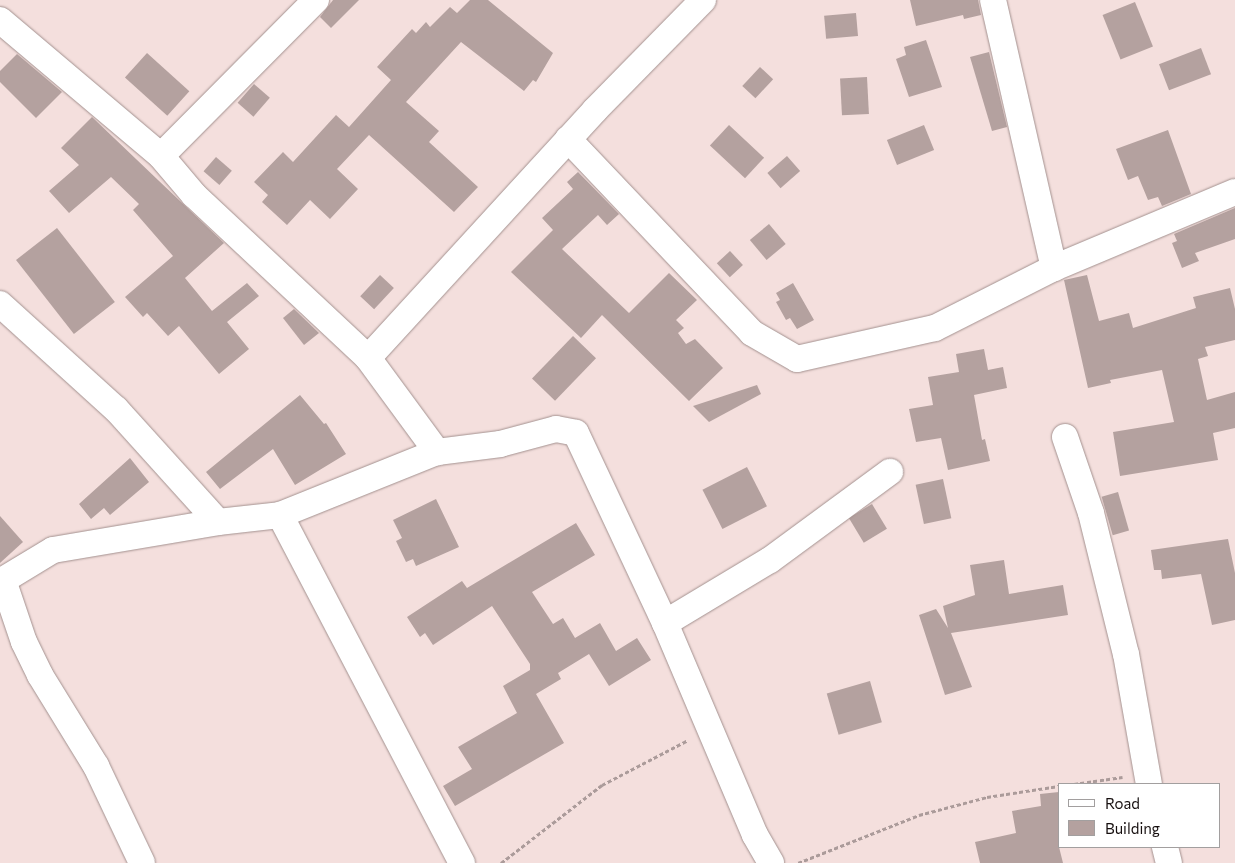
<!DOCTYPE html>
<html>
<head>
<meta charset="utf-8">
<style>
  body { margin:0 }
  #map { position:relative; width:1235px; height:863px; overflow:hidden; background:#f4dfdd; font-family:Commissioner,sans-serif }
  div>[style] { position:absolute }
  .building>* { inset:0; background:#b4a19f; transform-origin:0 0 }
  .path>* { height:3px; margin-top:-1.5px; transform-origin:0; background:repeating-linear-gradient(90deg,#ab9b9a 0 4px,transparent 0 6.5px) }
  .roads { filter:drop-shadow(0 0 1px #a3918f) drop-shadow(0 0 1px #a3918f) }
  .minor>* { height:26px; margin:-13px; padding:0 13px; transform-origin:13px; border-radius:13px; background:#fff }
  span { translate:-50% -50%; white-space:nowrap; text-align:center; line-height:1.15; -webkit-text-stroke:4px #fff; paint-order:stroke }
  .legend { position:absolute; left:1058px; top:783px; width:162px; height:65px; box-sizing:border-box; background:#fff; border:1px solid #a29f9f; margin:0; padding:6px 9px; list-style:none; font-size:15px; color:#160f0f }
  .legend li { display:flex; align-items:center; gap:10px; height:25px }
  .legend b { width:25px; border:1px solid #a29f9f }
</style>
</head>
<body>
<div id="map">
  <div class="building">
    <i style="clip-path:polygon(333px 0,359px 0,331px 28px,320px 17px)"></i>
    <i style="clip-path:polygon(470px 0,488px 0,553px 53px,536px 82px,533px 80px,524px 91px,461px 42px,406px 102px,439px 131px,429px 142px,478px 187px,454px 212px,369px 135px,337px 169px,358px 189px,330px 219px,310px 200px,287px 225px,262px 202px,268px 195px,254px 182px,283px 152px,293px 162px,336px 115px,349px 127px,391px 80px,377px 67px,412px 29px,416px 33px,426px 22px,430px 27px,450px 7px,457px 13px)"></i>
    <i style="clip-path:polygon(910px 0,978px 0,981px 15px,964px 19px,963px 15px,916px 26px)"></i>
    <i style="left:1135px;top:2px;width:48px;height:35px;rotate:68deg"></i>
    <i style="left:856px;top:13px;width:23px;height:32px;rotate:85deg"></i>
    <i style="clip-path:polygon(926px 40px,942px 87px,909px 97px,896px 59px,906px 55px,904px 47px)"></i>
    <i style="left:1201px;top:48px;width:28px;height:45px;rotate:69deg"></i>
    <i style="clip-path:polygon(989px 52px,1007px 127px,992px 131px,970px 57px)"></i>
    <i style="left:147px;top:53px;width:57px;height:33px;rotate:42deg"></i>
    <i style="clip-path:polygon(17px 54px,62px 92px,36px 118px,0 82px,0 71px)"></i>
    <i style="left:760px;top:67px;width:18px;height:26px;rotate:43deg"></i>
    <i style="left:867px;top:77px;width:37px;height:27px;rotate:87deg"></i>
    <i style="left:254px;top:84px;width:21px;height:25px;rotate:41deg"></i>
    <i style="clip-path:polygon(92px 117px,224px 243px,185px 278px,212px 311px,247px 283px,259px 296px,227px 322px,249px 349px,219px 374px,179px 326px,168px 336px,147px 313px,143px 317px,125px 297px,173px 256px,133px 210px,139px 204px,111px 177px,69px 213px,49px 191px,79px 165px,61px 148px)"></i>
    <i style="left:729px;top:125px;width:48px;height:28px;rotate:43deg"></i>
    <i style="left:924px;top:125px;width:27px;height:40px;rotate:68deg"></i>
    <i style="clip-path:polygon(1168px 130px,1191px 194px,1162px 206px,1158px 197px,1148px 200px,1138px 176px,1128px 180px,1116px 149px)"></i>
    <i style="left:787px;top:156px;width:20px;height:26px;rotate:49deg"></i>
    <i style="left:216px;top:157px;width:21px;height:19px;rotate:41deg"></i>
    <i style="clip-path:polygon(578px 172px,619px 214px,607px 225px,598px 215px,562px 249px,629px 313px,669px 273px,697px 300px,676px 320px,684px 328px,678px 333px,686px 344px,695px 339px,723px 368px,689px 401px,602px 315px,581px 338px,511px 272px,553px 230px,542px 218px,573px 189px,567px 182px)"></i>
    <i style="clip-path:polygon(1235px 208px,1235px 239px,1195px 253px,1199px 261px,1182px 268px,1172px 243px,1177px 241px,1174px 234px)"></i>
    <i style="left:769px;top:224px;width:26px;height:25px;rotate:50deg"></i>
    <i style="left:57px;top:228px;width:94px;height:52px;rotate:52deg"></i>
    <i style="left:730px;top:251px;width:19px;height:18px;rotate:47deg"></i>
    <i style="left:380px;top:275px;width:19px;height:29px;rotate:43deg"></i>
    <i style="clip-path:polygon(1087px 275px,1099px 321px,1129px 313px,1133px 328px,1196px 308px,1193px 297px,1230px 288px,1235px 309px,1235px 340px,1205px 347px,1208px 356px,1198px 359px,1207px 400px,1235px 392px,1235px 428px,1213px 433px,1218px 460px,1120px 476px,1113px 432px,1174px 422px,1162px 370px,1110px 380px,1111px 383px,1088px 388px,1064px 280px)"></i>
    <i style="clip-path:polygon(793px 283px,814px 320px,797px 329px,790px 318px,786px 320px,776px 302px,780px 300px,776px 293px)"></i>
    <i style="clip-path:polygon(294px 309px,319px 333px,304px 345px,283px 318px)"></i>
    <i style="left:573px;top:336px;width:32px;height:59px;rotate:44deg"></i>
    <i style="clip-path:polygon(984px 349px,988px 370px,1003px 367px,1007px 388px,974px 395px,982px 440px,985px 439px,990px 461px,948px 470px,941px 438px,916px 442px,909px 409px,933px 405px,928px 377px,959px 372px,956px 354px)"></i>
    <i style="clip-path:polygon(757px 385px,761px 394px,709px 422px,693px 406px)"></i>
    <i style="clip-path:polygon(300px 395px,324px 424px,326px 423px,346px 454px,295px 485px,273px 449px,220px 489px,206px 472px)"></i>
    <i style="clip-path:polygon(130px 458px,149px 482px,110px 515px,104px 508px,91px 519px,79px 504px)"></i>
    <i style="left:747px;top:467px;width:44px;height:50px;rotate:63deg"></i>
    <i style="left:943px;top:479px;width:40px;height:28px;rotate:78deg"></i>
    <i style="left:1118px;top:492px;width:40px;height:17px;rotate:74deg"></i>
    <i style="clip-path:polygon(436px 499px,459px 547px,416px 566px,413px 559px,406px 562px,396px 541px,402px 538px,393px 520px)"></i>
    <i style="left:872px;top:504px;width:29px;height:27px;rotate:59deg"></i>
    <i style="clip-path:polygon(0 516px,23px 542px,0 563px)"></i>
    <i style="clip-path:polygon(576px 523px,595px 555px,532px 592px,553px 624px,563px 618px,575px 638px,600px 623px,616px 651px,637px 638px,651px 660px,609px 686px,589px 654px,558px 673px,561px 679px,536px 694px,564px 743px,455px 806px,443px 786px,472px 769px,458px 747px,517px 713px,503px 686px,530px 670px,530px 664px,492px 606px,433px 645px,425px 633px,420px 637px,407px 617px,462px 581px,467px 588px)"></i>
    <i style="clip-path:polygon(1228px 539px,1235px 573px,1235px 620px,1212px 625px,1201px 574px,1162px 579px,1161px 570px,1154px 570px,1151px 550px)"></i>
    <i style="clip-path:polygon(1004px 560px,1009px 594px,1063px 585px,1068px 615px,951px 633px,972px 687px,945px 695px,919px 615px,936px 609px,948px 628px,943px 606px,975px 595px,970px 565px)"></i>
    <i style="left:870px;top:681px;width:43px;height:45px;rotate:74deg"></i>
    <i style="clip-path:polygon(1059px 792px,1059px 847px,1063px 863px,980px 863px,975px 842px,1016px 833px,1012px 811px,1041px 806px,1040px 794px)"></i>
  </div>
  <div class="path">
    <i style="left:1074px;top:784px;width:49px;rotate:-8.1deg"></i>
    <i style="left:501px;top:863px;width:128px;rotate:-37.7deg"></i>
    <i style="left:602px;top:785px;width:97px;rotate:-27.6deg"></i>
    <i style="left:798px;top:863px;width:130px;rotate:-21.6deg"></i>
    <i style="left:919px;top:815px;width:70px;rotate:-14.8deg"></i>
    <i style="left:987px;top:797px;width:73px;rotate:-8.7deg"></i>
  </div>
  <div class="roads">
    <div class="minor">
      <i style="left:993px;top:0;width:275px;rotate:77.2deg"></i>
      <i style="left:0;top:20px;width:211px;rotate:40.2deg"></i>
      <i style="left:161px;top:156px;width:51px;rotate:49.8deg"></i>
      <i style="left:194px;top:195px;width:238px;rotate:43.1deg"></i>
      <i style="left:368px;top:358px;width:117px;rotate:53.7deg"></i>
      <i style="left:568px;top:139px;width:267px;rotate:46.5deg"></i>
      <i style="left:752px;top:333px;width:52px;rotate:30deg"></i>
      <i style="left:797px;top:359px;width:141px;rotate:-12.7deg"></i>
      <i style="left:935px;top:328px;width:133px;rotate:-26.8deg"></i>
      <i style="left:1054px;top:268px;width:196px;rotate:-22.8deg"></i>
      <i style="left:161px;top:156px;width:220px;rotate:-45.2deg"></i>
      <i style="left:0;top:304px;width:156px;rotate:42.2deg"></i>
      <i style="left:116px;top:409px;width:152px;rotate:47.9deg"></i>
      <i style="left:368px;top:358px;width:336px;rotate:-47.5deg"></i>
      <i style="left:595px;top:110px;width:154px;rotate:-45.5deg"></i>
      <i style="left:1065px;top:437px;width:80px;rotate:71.1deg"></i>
      <i style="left:1091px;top:513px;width:145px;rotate:76.1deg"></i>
      <i style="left:1126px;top:654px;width:132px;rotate:80deg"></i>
      <i style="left:280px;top:515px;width:393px;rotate:62.4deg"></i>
      <i style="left:3px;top:580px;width:65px;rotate:71.3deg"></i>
      <i style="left:24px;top:642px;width:37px;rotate:64deg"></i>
      <i style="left:40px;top:675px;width:107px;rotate:58.4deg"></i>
      <i style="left:96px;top:766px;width:107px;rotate:64.6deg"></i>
      <i style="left:0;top:582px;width:62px;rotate:-31.1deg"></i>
      <i style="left:53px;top:550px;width:167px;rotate:-9.6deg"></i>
      <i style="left:218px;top:522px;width:62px;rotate:-6.4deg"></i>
      <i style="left:280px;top:515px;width:169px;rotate:-21.9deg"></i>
      <i style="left:437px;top:452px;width:64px;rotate:-7.2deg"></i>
      <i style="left:500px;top:444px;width:58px;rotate:-15deg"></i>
      <i style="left:556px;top:429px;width:20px;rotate:11deg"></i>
      <i style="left:576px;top:433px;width:210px;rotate:64.9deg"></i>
      <i style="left:665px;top:623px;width:230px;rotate:67deg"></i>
      <i style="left:755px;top:835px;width:32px;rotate:60deg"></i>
      <i style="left:665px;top:623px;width:122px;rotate:-31deg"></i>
      <i style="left:770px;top:560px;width:149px;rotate:-36.3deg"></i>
      <i style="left:1165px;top:847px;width:16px;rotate:76deg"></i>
    </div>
  </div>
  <ul class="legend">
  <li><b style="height:6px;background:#fff"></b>Road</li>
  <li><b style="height:14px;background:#b4a19f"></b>Building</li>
  </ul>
</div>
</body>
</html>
